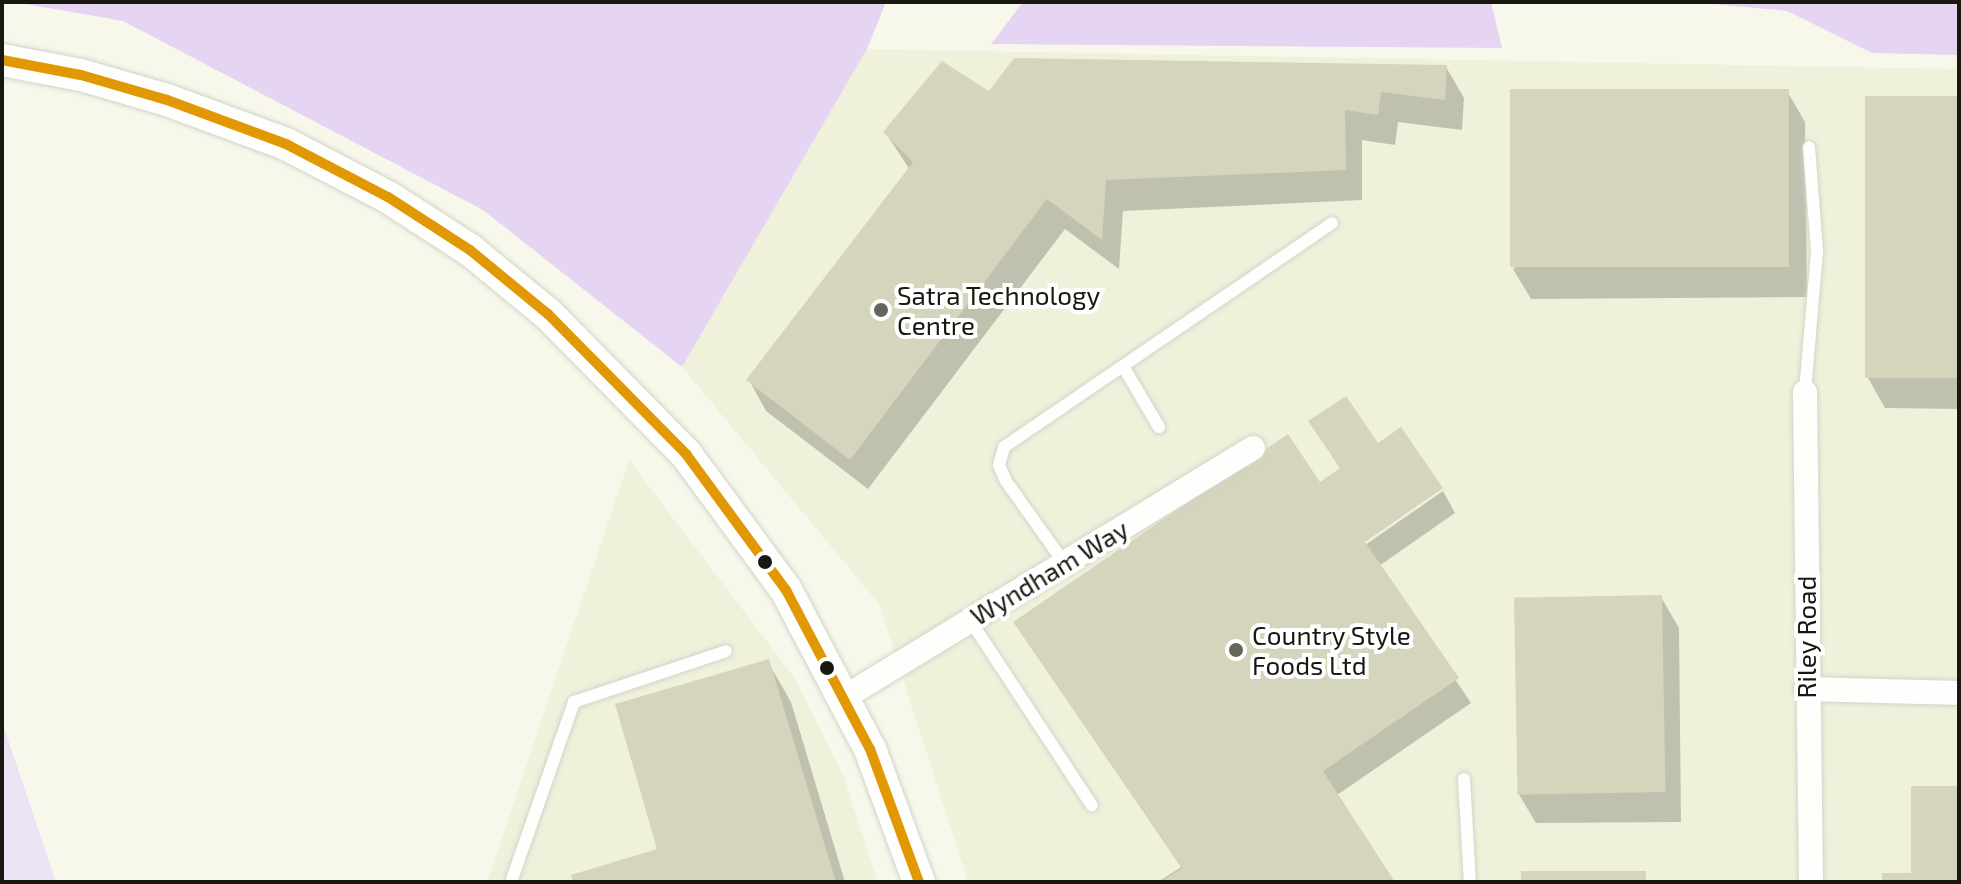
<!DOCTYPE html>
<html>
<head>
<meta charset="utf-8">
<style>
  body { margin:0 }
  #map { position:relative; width:1961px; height:884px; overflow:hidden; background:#f7f8eb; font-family:"Exo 2",sans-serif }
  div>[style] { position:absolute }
  .built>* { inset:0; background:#f0f1db }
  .green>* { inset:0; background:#ebe2f3 }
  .forest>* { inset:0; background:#e5d5f3 }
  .shadow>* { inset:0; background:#0003 }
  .building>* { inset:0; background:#d5d5bd; transform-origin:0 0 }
  .roads { filter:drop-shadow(0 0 2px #d2d3c9) drop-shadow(0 0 2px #d2d3c9) }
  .service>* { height:12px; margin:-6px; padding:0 6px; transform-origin:6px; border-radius:6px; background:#fefefc }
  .minor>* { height:24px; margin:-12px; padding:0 12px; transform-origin:12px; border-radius:12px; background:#fefefc }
  .tertiary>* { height:32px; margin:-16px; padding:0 16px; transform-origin:16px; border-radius:16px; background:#fefefc }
  .bus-1>* { height:10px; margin:-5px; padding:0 5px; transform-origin:5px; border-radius:5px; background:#e19802 }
  .dots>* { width:22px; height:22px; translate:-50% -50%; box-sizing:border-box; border:4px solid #fff; border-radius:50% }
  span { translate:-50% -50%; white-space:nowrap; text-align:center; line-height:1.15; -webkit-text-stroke:8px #fff; paint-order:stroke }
  .poi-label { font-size:26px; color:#181811 }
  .left { translate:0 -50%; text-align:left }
  .street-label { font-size:26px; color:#181811 }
  .frame { position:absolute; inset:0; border:4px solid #181811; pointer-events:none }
</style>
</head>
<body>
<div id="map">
  <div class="built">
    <i style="clip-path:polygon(867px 49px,1959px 69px,1959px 882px,968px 882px,879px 604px,682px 367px)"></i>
    <i style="clip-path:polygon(629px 460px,796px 680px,842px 772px,878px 882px,487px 882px)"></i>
  </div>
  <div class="green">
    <i style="clip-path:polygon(2px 722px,56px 882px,2px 882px)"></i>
  </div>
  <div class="forest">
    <i style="clip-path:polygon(14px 2px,886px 2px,867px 49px,682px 367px,483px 210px,123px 21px)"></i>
    <i style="clip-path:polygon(1023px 2px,1491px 2px,1502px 48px,991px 44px)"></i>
    <i style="clip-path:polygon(1692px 2px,1959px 2px,1959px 55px,1872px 53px,1787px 11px)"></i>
  </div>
  <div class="shadow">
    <i style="clip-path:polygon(1446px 67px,1464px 98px,1462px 130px,1398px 122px,1395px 145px,1362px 140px,1362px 200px,1123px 211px,1119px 269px,1065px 229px,868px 489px,766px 411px,749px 380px,910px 170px,885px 132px,989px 94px)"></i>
    <i style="clip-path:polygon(1787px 91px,1805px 122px,1807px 297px,1531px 299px,1513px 269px)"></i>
    <i style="clip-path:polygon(1959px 98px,1959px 409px,1885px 408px,1868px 378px)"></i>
    <i style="clip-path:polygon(1345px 399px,1358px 550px,1443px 491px,1455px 513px,1379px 566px,1471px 703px,1337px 795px,1393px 882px,1158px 882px,1181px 867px,1015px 623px,1320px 485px,1341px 470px,1311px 422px)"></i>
    <i style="clip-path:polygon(1661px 597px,1679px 628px,1681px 822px,1536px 823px,1518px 793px)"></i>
    <i style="clip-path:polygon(768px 662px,791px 702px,845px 882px,575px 882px,660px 851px)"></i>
  </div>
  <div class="building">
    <i style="clip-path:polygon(1014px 58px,1447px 65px,1445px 100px,1381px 92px,1378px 115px,1345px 110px,1346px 170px,1106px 180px,1102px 240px,1047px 199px,850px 460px,746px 380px,913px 162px,883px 132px,942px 61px,989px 91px)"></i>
    <i style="left:1789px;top:89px;width:178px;height:279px;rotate:90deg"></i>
    <i style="left:1865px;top:96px;width:94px;height:282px"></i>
    <i style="clip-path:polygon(1346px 396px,1378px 443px,1401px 427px,1443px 488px,1365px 542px,1459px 678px,1323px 771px,1395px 882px,1160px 882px,1182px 868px,1013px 622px,1288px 434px,1320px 482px,1340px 468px,1308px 421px)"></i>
    <i style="left:1662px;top:595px;width:197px;height:148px;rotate:89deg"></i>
    <i style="clip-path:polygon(769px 659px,836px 882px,573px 882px,571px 875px,657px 849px,615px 704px)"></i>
    <i style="clip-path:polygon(1911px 786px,1959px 786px,1959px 882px,1882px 882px,1882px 873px,1911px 873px)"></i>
    <i style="left:1646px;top:871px;width:11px;height:125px;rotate:90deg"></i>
  </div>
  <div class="roads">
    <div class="service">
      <i style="left:1123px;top:366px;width:71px;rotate:59.5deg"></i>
      <i style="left:1805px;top:392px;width:142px;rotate:-85.1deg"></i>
      <i style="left:1817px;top:251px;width:104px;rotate:-94.4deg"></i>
      <i style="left:1065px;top:564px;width:102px;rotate:-125.4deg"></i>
      <i style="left:1006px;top:481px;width:17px;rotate:-114deg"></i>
      <i style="left:999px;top:465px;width:19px;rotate:-74deg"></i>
      <i style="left:1004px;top:447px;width:397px;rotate:-34.3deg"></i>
      <i style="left:970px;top:620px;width:222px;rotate:56.7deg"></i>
      <i style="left:1464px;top:779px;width:103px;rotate:86.7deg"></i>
      <i style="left:511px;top:882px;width:191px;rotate:-70.7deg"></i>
      <i style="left:574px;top:702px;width:160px;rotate:-18.5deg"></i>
    </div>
    <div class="minor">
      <i style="left:1805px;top:392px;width:490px;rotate:89.3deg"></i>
      <i style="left:1806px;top:689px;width:153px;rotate:1.5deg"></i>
      <i style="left:845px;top:697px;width:478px;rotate:-31.4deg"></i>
    </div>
    <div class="tertiary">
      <i style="left:2px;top:60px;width:80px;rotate:10.8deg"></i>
      <i style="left:81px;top:75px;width:90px;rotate:16.2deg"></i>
      <i style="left:167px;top:100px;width:127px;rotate:20.3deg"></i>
      <i style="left:286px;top:144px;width:115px;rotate:27.5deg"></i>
      <i style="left:388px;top:197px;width:98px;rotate:32.9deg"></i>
      <i style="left:470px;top:250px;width:101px;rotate:39.4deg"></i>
      <i style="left:548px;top:314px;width:197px;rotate:45.4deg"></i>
      <i style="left:686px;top:454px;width:169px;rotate:53.7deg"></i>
      <i style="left:786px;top:590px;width:180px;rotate:62.2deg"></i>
      <i style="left:870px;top:749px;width:142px;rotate:69.8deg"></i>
    </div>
  </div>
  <div class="bus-1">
    <i style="left:2px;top:60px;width:80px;rotate:10.8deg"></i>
    <i style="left:81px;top:75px;width:90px;rotate:16.2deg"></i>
    <i style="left:167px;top:100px;width:127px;rotate:20.3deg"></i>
    <i style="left:286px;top:144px;width:115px;rotate:27.5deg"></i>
    <i style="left:388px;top:197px;width:98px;rotate:32.9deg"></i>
    <i style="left:470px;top:250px;width:101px;rotate:39.4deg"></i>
    <i style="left:548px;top:314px;width:197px;rotate:45.4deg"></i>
    <i style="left:686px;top:454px;width:169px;rotate:53.7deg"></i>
    <i style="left:786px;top:590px;width:180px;rotate:62.2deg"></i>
    <i style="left:870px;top:749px;width:142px;rotate:69.8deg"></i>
  </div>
  <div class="dots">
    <i style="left:881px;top:310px;background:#66665d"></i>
    <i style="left:765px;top:562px;background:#181811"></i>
    <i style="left:1236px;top:650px;background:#66665d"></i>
    <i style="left:827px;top:668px;background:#181811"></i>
  </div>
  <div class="poi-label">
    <span class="left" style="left:897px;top:310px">Satra Technology<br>Centre</span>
    <span class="left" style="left:1252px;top:650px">Country Style<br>Foods Ltd</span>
  </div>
  <div class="street-label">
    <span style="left:1049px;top:572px;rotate:-31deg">Wyndham Way</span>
    <span style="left:1806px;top:637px;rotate:-90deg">Riley Road</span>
  </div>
  <div class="frame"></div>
</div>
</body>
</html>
